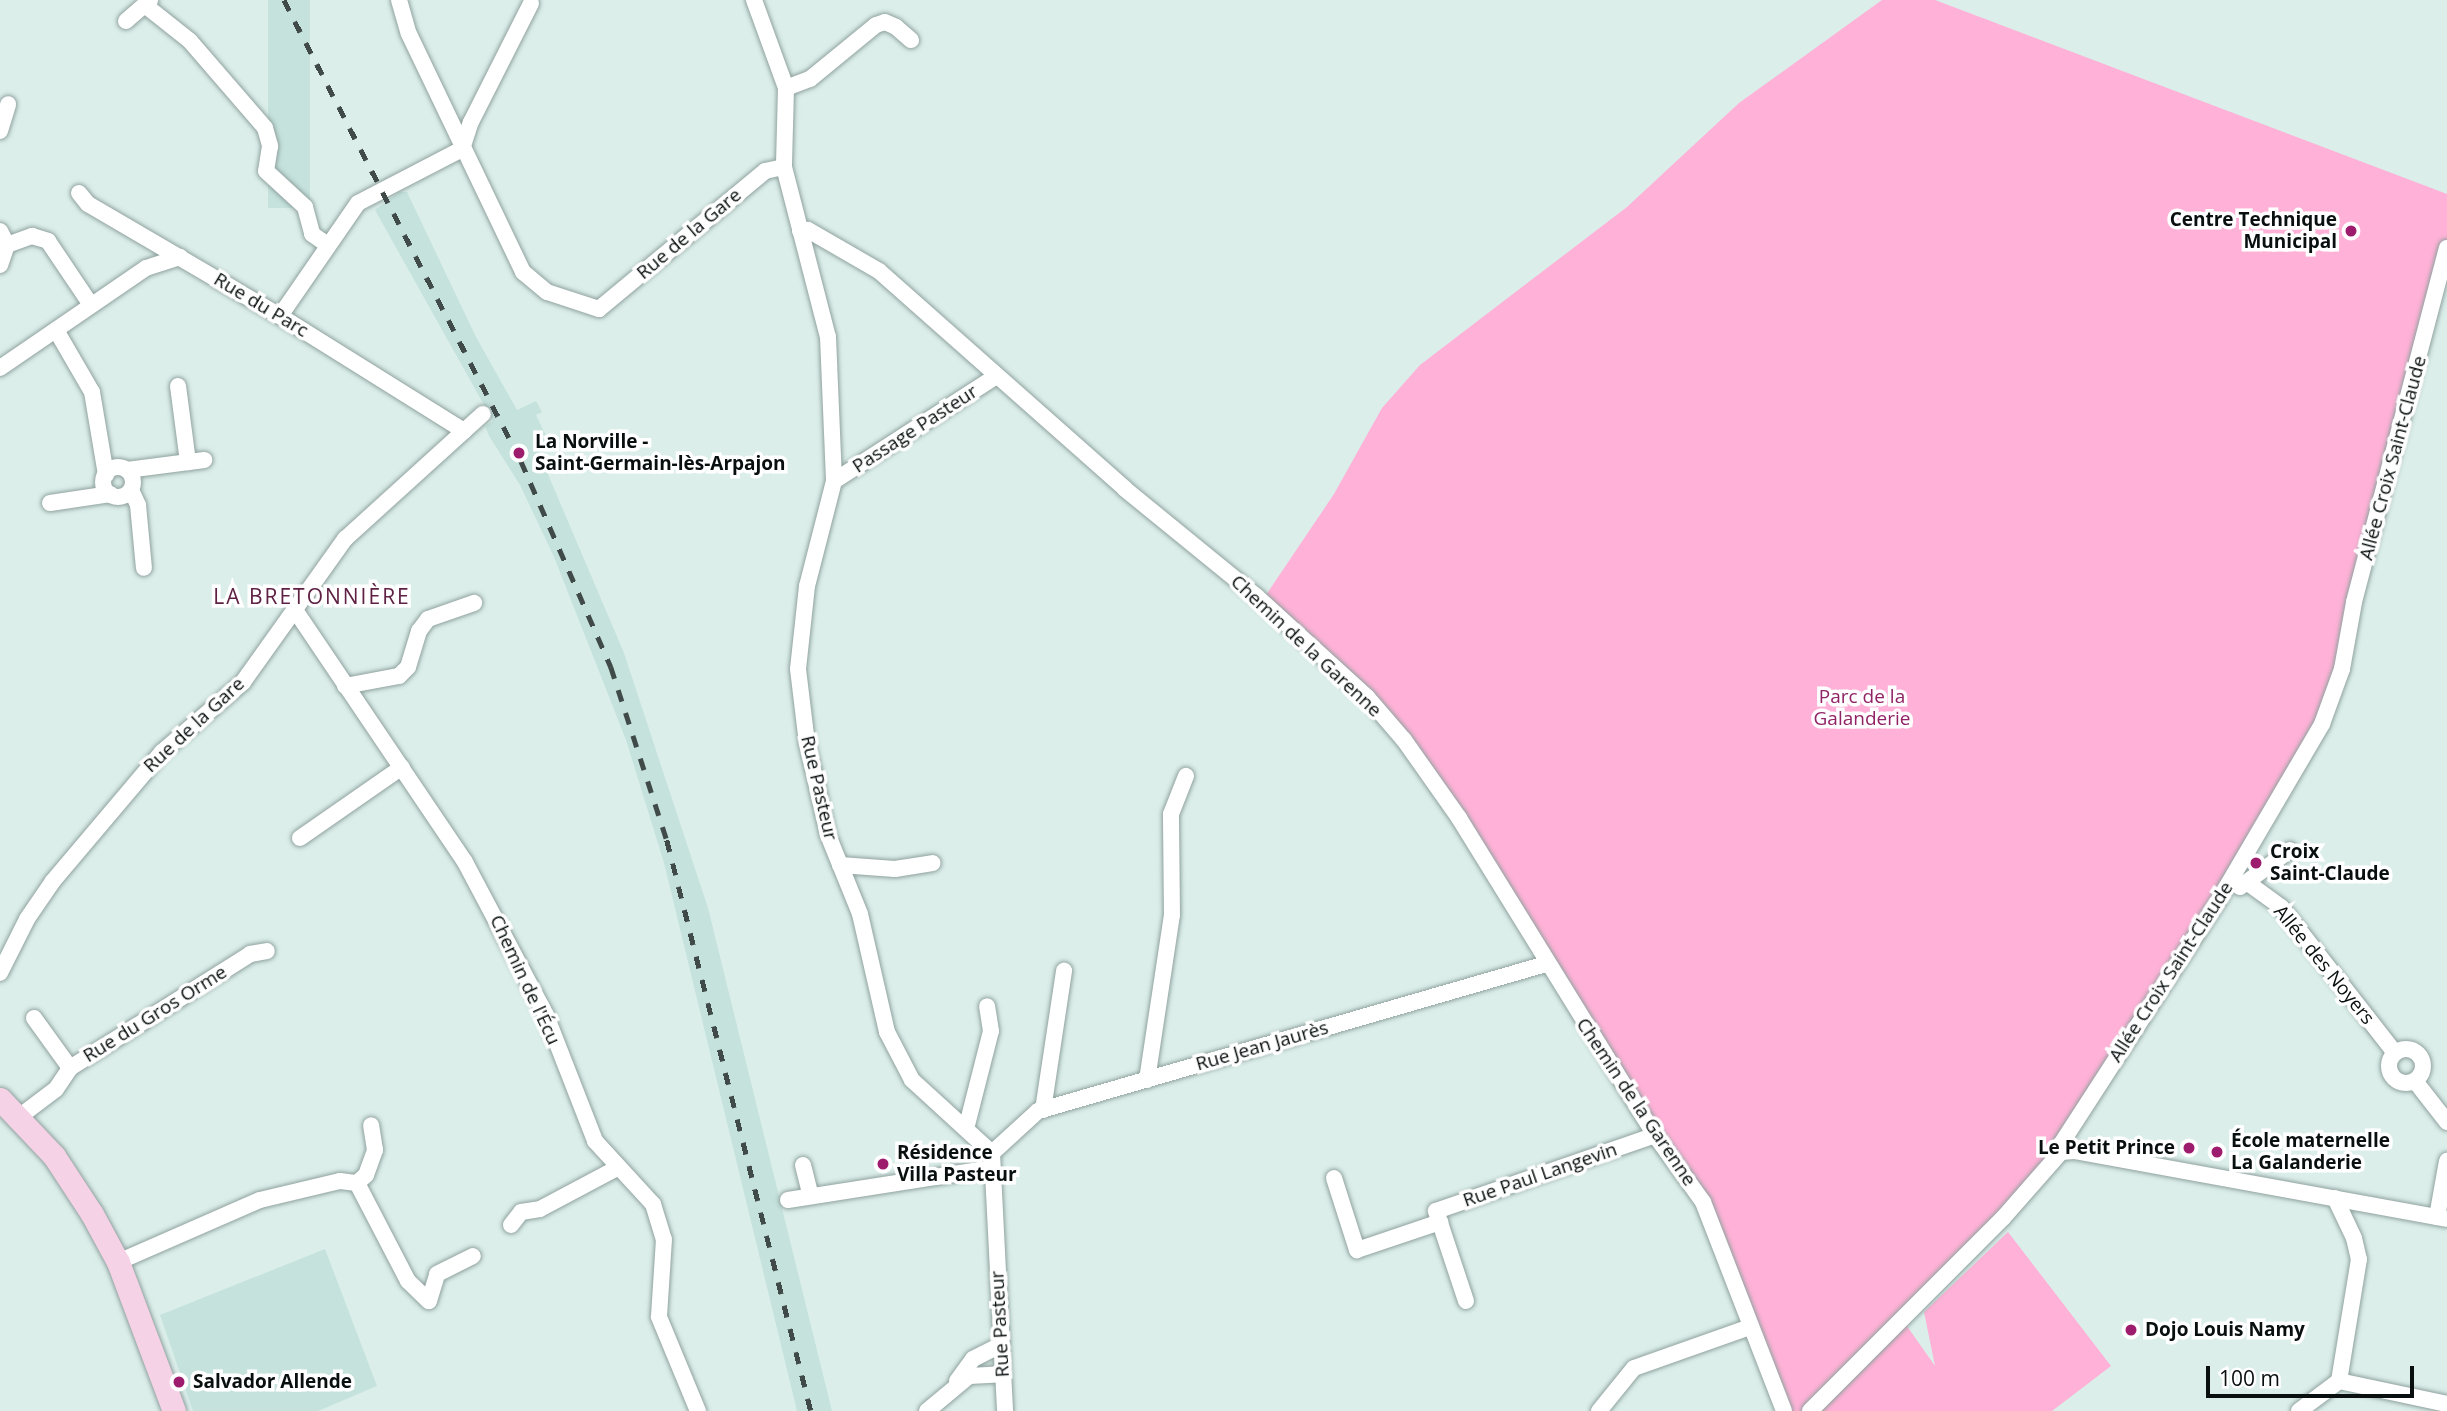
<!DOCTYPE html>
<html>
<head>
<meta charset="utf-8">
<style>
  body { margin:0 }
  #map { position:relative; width:2447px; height:1411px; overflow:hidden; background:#dbeeea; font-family:"Open Sans",sans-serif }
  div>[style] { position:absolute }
  .built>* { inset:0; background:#c5e2dd; transform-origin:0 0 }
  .green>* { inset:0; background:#ffb1d7 }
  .roads { filter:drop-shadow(0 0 2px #90a29f) drop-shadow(0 0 2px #90a29f) }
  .street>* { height:16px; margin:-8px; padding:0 8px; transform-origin:8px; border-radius:8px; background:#fff }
  .street>.ring { margin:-8px; padding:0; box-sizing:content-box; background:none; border:16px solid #fff; border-radius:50% }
  .secondary>* { height:23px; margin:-11.5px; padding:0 11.5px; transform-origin:11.5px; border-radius:11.5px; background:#f6d2e6 }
  .rail>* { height:4.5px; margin-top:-2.25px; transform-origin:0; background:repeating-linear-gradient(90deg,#404a48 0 12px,transparent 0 24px) }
  .dots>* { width:19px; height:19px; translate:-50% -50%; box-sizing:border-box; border:4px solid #fff; border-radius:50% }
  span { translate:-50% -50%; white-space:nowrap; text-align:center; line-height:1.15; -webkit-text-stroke:7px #fff; paint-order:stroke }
  .poi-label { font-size:19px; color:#080f0e; font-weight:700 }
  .right { translate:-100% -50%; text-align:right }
  .left { translate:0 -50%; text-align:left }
  .street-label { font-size:19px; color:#080f0e }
  .park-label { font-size:19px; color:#902365 }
  .neighbourhood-label { font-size:21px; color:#5e2043; letter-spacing:2px }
  .scale { position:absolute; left:2206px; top:1366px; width:208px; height:32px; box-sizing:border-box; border:4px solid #080f0e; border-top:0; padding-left:9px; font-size:21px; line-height:24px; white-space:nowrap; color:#080f0e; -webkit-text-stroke:5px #fff; paint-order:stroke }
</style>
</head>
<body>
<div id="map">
  <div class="built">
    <i style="left:268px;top:0;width:42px;height:208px"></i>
    <i style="clip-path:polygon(399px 192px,407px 192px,476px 337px,517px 410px,536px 401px,542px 412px,536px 415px,551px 446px,540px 453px,544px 465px,624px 653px,708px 908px,832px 1411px,797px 1411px,664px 863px,626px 740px,554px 557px,520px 485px,489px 436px,485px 426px,493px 421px,375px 210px)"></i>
    <i style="clip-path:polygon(325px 1249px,377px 1386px,318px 1411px,193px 1411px,160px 1315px)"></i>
  </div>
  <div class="green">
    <i style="clip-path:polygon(1882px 0,1935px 0,2447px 194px,2447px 246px,2322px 724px,2052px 1158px,1902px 1319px,1935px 1366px,1924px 1312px,2008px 1232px,2111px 1366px,2052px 1411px,1784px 1411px,1704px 1201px,1405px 739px,1264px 598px,1334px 494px,1382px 408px,1420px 365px,1627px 207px,1739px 103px)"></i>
  </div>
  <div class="roads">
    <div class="street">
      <i style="left:399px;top:0;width:35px;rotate:74deg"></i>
      <i style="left:409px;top:34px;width:264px;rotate:64.4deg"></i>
      <i style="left:523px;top:272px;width:31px;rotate:40deg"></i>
      <i style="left:547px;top:292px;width:55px;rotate:18.1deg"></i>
      <i style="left:599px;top:309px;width:216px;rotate:-39.7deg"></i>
      <i style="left:765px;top:171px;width:19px;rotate:-12deg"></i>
      <i style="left:754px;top:0;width:94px;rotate:70deg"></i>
      <i style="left:786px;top:88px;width:79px;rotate:91.5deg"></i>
      <i style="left:784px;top:167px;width:176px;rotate:75.5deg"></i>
      <i style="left:828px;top:337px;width:144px;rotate:87.6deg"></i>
      <i style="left:834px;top:481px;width:108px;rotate:104.4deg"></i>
      <i style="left:807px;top:586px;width:83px;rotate:96.2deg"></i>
      <i style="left:798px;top:669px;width:75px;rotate:83.1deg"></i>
      <i style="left:807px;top:743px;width:94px;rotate:77.1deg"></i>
      <i style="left:828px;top:835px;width:85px;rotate:67.9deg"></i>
      <i style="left:860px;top:914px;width:121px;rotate:77.1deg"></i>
      <i style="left:887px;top:1032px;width:54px;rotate:62.5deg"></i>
      <i style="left:912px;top:1080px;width:108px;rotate:42.4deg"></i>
      <i style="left:992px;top:1153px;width:258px;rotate:87.1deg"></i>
      <i style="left:146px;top:6px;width:56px;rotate:38.5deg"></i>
      <i style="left:190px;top:41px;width:115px;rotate:49.2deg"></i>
      <i style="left:265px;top:128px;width:19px;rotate:74deg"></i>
      <i style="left:270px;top:146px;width:25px;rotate:99deg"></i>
      <i style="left:266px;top:171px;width:53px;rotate:42.7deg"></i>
      <i style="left:305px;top:207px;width:28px;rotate:75deg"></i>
      <i style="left:312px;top:234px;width:19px;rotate:35deg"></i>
      <i style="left:126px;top:21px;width:32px;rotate:-41deg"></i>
      <i style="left:786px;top:88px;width:26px;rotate:-21deg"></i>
      <i style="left:810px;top:79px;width:85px;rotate:-39.3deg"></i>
      <i style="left:876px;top:25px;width:9px;rotate:-18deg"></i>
      <i style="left:885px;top:22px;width:12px;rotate:24deg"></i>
      <i style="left:896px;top:27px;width:20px;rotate:41deg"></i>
      <i style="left:0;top:131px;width:28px;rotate:-73deg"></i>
      <i style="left:462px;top:149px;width:28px;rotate:-72deg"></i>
      <i style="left:471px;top:122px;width:133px;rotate:-63.2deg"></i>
      <i style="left:79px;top:193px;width:14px;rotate:51deg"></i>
      <i style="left:88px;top:204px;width:222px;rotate:30.3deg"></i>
      <i style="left:280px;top:316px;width:217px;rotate:32deg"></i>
      <i style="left:0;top:231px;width:16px;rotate:63deg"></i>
      <i style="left:7px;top:245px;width:21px;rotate:109deg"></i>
      <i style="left:800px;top:231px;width:8px;rotate:-7deg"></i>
      <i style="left:808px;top:230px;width:82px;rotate:30deg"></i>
      <i style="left:879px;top:271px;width:329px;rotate:41.5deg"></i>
      <i style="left:1125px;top:489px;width:169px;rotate:39.2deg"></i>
      <i style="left:1256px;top:596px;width:150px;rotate:42.3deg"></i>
      <i style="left:1367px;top:697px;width:57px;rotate:49.3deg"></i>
      <i style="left:1404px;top:740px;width:95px;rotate:54.8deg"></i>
      <i style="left:1459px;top:818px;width:373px;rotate:58.3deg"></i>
      <i style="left:1655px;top:1135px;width:82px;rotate:54.4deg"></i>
      <i style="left:1703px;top:1202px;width:224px;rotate:68.8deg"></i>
      <i style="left:7px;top:245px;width:27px;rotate:-20deg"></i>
      <i style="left:32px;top:236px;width:17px;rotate:17deg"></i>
      <i style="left:48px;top:241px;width:77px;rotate:56.1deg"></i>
      <i style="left:280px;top:316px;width:137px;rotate:-55.4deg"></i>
      <i style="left:358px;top:203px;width:117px;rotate:-27.4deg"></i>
      <i style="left:56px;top:330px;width:72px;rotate:59.9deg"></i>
      <i style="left:92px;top:392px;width:84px;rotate:80.4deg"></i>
      <i style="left:0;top:368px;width:177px;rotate:-34.4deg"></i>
      <i style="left:146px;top:268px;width:36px;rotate:-18deg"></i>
      <i style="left:178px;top:386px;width:77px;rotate:82.5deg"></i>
      <i class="ring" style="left:103px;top:467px;width:14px;height:14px"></i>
      <i style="left:127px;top:470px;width:78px;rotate:-7.4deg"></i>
      <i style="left:834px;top:481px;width:193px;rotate:-32.9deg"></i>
      <i style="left:131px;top:490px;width:17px;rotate:65deg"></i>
      <i style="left:138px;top:505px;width:63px;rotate:84.6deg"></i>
      <i style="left:50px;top:503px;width:61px;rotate:-8.5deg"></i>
      <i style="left:295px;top:610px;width:304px;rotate:56deg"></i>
      <i style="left:465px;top:862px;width:173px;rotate:62.1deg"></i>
      <i style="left:546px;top:1015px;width:135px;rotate:68.7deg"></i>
      <i style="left:595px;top:1141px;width:86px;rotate:47.4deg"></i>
      <i style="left:653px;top:1204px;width:37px;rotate:73deg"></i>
      <i style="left:664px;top:1239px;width:78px;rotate:93.7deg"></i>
      <i style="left:659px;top:1317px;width:102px;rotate:67.5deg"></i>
      <i style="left:345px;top:686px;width:55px;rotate:-10.5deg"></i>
      <i style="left:399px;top:676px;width:13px;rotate:-45deg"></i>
      <i style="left:408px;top:667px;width:38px;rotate:-73deg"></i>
      <i style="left:419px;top:631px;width:15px;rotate:-53deg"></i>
      <i style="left:428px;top:619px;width:49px;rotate:-19.2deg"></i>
      <i style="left:300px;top:838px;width:124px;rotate:-34.8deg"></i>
      <i style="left:840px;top:865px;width:55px;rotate:4.2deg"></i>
      <i style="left:895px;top:869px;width:38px;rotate:-9deg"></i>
      <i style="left:2248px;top:883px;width:41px;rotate:36deg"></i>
      <i style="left:2281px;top:907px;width:185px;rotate:52deg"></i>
      <i style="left:2240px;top:887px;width:62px;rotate:-36.5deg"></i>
      <i style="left:0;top:973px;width:60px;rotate:-63.4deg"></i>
      <i style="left:27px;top:919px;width:46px;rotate:-55.6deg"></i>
      <i style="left:53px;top:881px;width:169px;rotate:-49.8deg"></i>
      <i style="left:162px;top:752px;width:107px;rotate:-40.8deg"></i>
      <i style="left:243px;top:682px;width:176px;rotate:-54.5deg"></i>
      <i style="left:345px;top:539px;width:186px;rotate:-42.2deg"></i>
      <i style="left:34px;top:1018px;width:62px;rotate:54.2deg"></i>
      <i class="ring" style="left:2389px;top:1049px;width:18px;height:18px"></i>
      <i style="left:1147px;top:1080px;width:167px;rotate:-81.4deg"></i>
      <i style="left:1172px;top:915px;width:101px;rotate:-90.6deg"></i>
      <i style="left:1171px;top:814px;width:41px;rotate:-68.5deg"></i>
      <i style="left:2415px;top:1081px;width:52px;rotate:52deg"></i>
      <i style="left:1043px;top:1110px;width:141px;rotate:-81.4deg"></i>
      <i style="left:19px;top:1117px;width:46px;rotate:-37.1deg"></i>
      <i style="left:56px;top:1089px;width:25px;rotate:-56deg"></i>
      <i style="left:70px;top:1068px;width:213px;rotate:-32.3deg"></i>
      <i style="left:250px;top:954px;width:17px;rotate:-10deg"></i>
      <i style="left:966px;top:1129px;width:101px;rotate:-75.7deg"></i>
      <i style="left:991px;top:1031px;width:25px;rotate:-99deg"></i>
      <i style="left:2061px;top:1152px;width:8px;rotate:-90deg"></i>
      <i style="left:2061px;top:1144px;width:293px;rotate:-57.1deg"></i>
      <i style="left:2220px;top:898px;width:202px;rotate:-59.6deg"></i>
      <i style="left:2322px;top:724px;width:59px;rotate:-70deg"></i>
      <i style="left:2342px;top:669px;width:68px;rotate:-79.8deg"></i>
      <i style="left:2354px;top:602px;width:366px;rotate:-75.3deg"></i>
      <i style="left:992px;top:1153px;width:62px;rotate:-42.4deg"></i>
      <i style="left:1038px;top:1111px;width:529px;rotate:-16.14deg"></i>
      <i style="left:803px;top:1165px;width:32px;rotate:76deg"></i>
      <i style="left:1334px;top:1178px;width:76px;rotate:72.3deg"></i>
      <i style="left:1357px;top:1250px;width:88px;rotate:-18.6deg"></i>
      <i style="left:357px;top:1183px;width:110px;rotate:62.5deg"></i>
      <i style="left:408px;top:1281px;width:29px;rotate:44deg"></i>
      <i style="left:429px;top:1301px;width:28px;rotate:-73deg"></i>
      <i style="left:437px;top:1274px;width:40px;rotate:-26.6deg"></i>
      <i style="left:357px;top:1183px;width:12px;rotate:-42deg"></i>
      <i style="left:366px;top:1175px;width:27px;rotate:-70deg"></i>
      <i style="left:375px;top:1150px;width:25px;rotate:-99deg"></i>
      <i style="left:2335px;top:1198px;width:44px;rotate:64.6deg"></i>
      <i style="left:2354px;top:1238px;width:22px;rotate:77deg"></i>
      <i style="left:2359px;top:1259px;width:124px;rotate:99.3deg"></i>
      <i style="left:788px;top:1200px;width:207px;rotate:-8.9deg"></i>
      <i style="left:2437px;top:1217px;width:57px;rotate:-79.9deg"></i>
      <i style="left:511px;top:1225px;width:16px;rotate:-52deg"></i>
      <i style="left:521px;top:1212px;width:19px;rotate:-9deg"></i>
      <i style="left:540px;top:1209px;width:89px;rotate:-28deg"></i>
      <i style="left:118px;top:1262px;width:155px;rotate:-23.6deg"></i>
      <i style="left:260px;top:1200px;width:82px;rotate:-13.4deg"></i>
      <i style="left:340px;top:1181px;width:17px;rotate:7deg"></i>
      <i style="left:1466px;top:1301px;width:95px;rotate:-108.4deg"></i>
      <i style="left:1436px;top:1211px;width:232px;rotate:-19.1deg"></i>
      <i style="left:957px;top:1381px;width:27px;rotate:-54deg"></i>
      <i style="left:973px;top:1359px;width:30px;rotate:-27deg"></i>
      <i style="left:2339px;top:1381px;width:110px;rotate:12deg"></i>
      <i style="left:927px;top:1411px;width:55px;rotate:-39.8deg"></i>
      <i style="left:969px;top:1376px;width:33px;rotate:-3deg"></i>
      <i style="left:1599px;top:1411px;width:55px;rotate:-50.9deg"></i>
      <i style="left:1634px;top:1368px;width:123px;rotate:-19.5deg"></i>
      <i style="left:1810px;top:1411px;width:273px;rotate:-45deg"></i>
      <i style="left:2003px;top:1218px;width:88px;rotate:-48.7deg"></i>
      <i style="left:2061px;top:1152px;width:13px;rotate:-4deg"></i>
      <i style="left:2074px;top:1151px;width:379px;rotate:10.3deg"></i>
      <i style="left:2299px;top:1411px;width:50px;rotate:-36.9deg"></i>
    </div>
    <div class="secondary">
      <i style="left:0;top:1099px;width:79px;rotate:46.5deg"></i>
      <i style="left:54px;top:1156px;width:69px;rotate:56.8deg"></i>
      <i style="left:92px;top:1214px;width:55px;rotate:61.6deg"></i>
      <i style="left:118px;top:1262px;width:159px;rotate:69.4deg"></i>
    </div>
  </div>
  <div class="rail">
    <i style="left:284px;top:0;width:518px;rotate:62.79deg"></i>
    <i style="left:521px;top:461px;width:225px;rotate:66.4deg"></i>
    <i style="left:611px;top:667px;width:182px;rotate:72.1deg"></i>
    <i style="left:667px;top:840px;width:589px;rotate:75.85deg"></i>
  </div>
  <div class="dots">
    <i style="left:2351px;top:231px;background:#9e1c6d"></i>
    <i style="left:519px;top:453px;background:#9e1c6d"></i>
    <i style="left:2256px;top:863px;background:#9e1c6d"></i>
    <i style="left:2189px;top:1148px;background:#9e1c6d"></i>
    <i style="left:2217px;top:1152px;background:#9e1c6d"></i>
    <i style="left:883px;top:1164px;background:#9e1c6d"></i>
    <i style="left:2131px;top:1330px;background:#9e1c6d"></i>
    <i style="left:179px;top:1382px;background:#9e1c6d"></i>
  </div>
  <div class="poi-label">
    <span class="right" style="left:2337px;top:231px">Centre Technique<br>Municipal</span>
    <span class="left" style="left:535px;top:453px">La Norville -<br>Saint-Germain-lès-Arpajon</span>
    <span class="left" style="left:2270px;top:863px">Croix<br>Saint-Claude</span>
    <span class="left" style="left:2231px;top:1152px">École maternelle<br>La Galanderie</span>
    <span class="right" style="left:2175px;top:1148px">Le Petit Prince</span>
    <span class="left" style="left:897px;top:1164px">Résidence<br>Villa Pasteur</span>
    <span class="left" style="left:2145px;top:1330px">Dojo Louis Namy</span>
    <span class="left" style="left:193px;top:1382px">Salvador Allende</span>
  </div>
  <div class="street-label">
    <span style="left:689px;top:234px;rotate:-40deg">Rue de la Gare</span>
    <span style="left:261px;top:305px;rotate:31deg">Rue du Parc</span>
    <span style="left:915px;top:429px;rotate:-33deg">Passage Pasteur</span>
    <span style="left:2393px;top:458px;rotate:-75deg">Allée Croix Saint-Claude</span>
    <span style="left:1306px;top:646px;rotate:43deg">Chemin de la Garenne</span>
    <span style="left:194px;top:725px;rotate:-43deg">Rue de la Gare</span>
    <span style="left:819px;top:788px;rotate:77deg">Rue Pasteur</span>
    <span style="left:2324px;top:965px;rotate:51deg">Allée des Noyers</span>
    <span style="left:2171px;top:972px;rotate:-57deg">Allée Croix Saint-Claude</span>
    <span style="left:525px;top:980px;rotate:65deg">Chemin de l'Écu</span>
    <span style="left:155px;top:1014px;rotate:-32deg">Rue du Gros Orme</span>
    <span style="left:1262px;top:1046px;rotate:-16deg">Rue Jean Jaurès</span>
    <span style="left:1636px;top:1102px;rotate:56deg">Chemin de la Garenne</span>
    <span style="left:1540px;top:1175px;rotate:-19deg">Rue Paul Langevin</span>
    <span style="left:1000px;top:1324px;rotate:-93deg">Rue Pasteur</span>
  </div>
  <div class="park-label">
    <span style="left:1862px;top:708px">Parc de la<br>Galanderie</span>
  </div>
  <div class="neighbourhood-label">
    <span style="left:312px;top:596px">LA BRETONNIÈRE</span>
  </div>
  <div class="scale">100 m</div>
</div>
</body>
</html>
